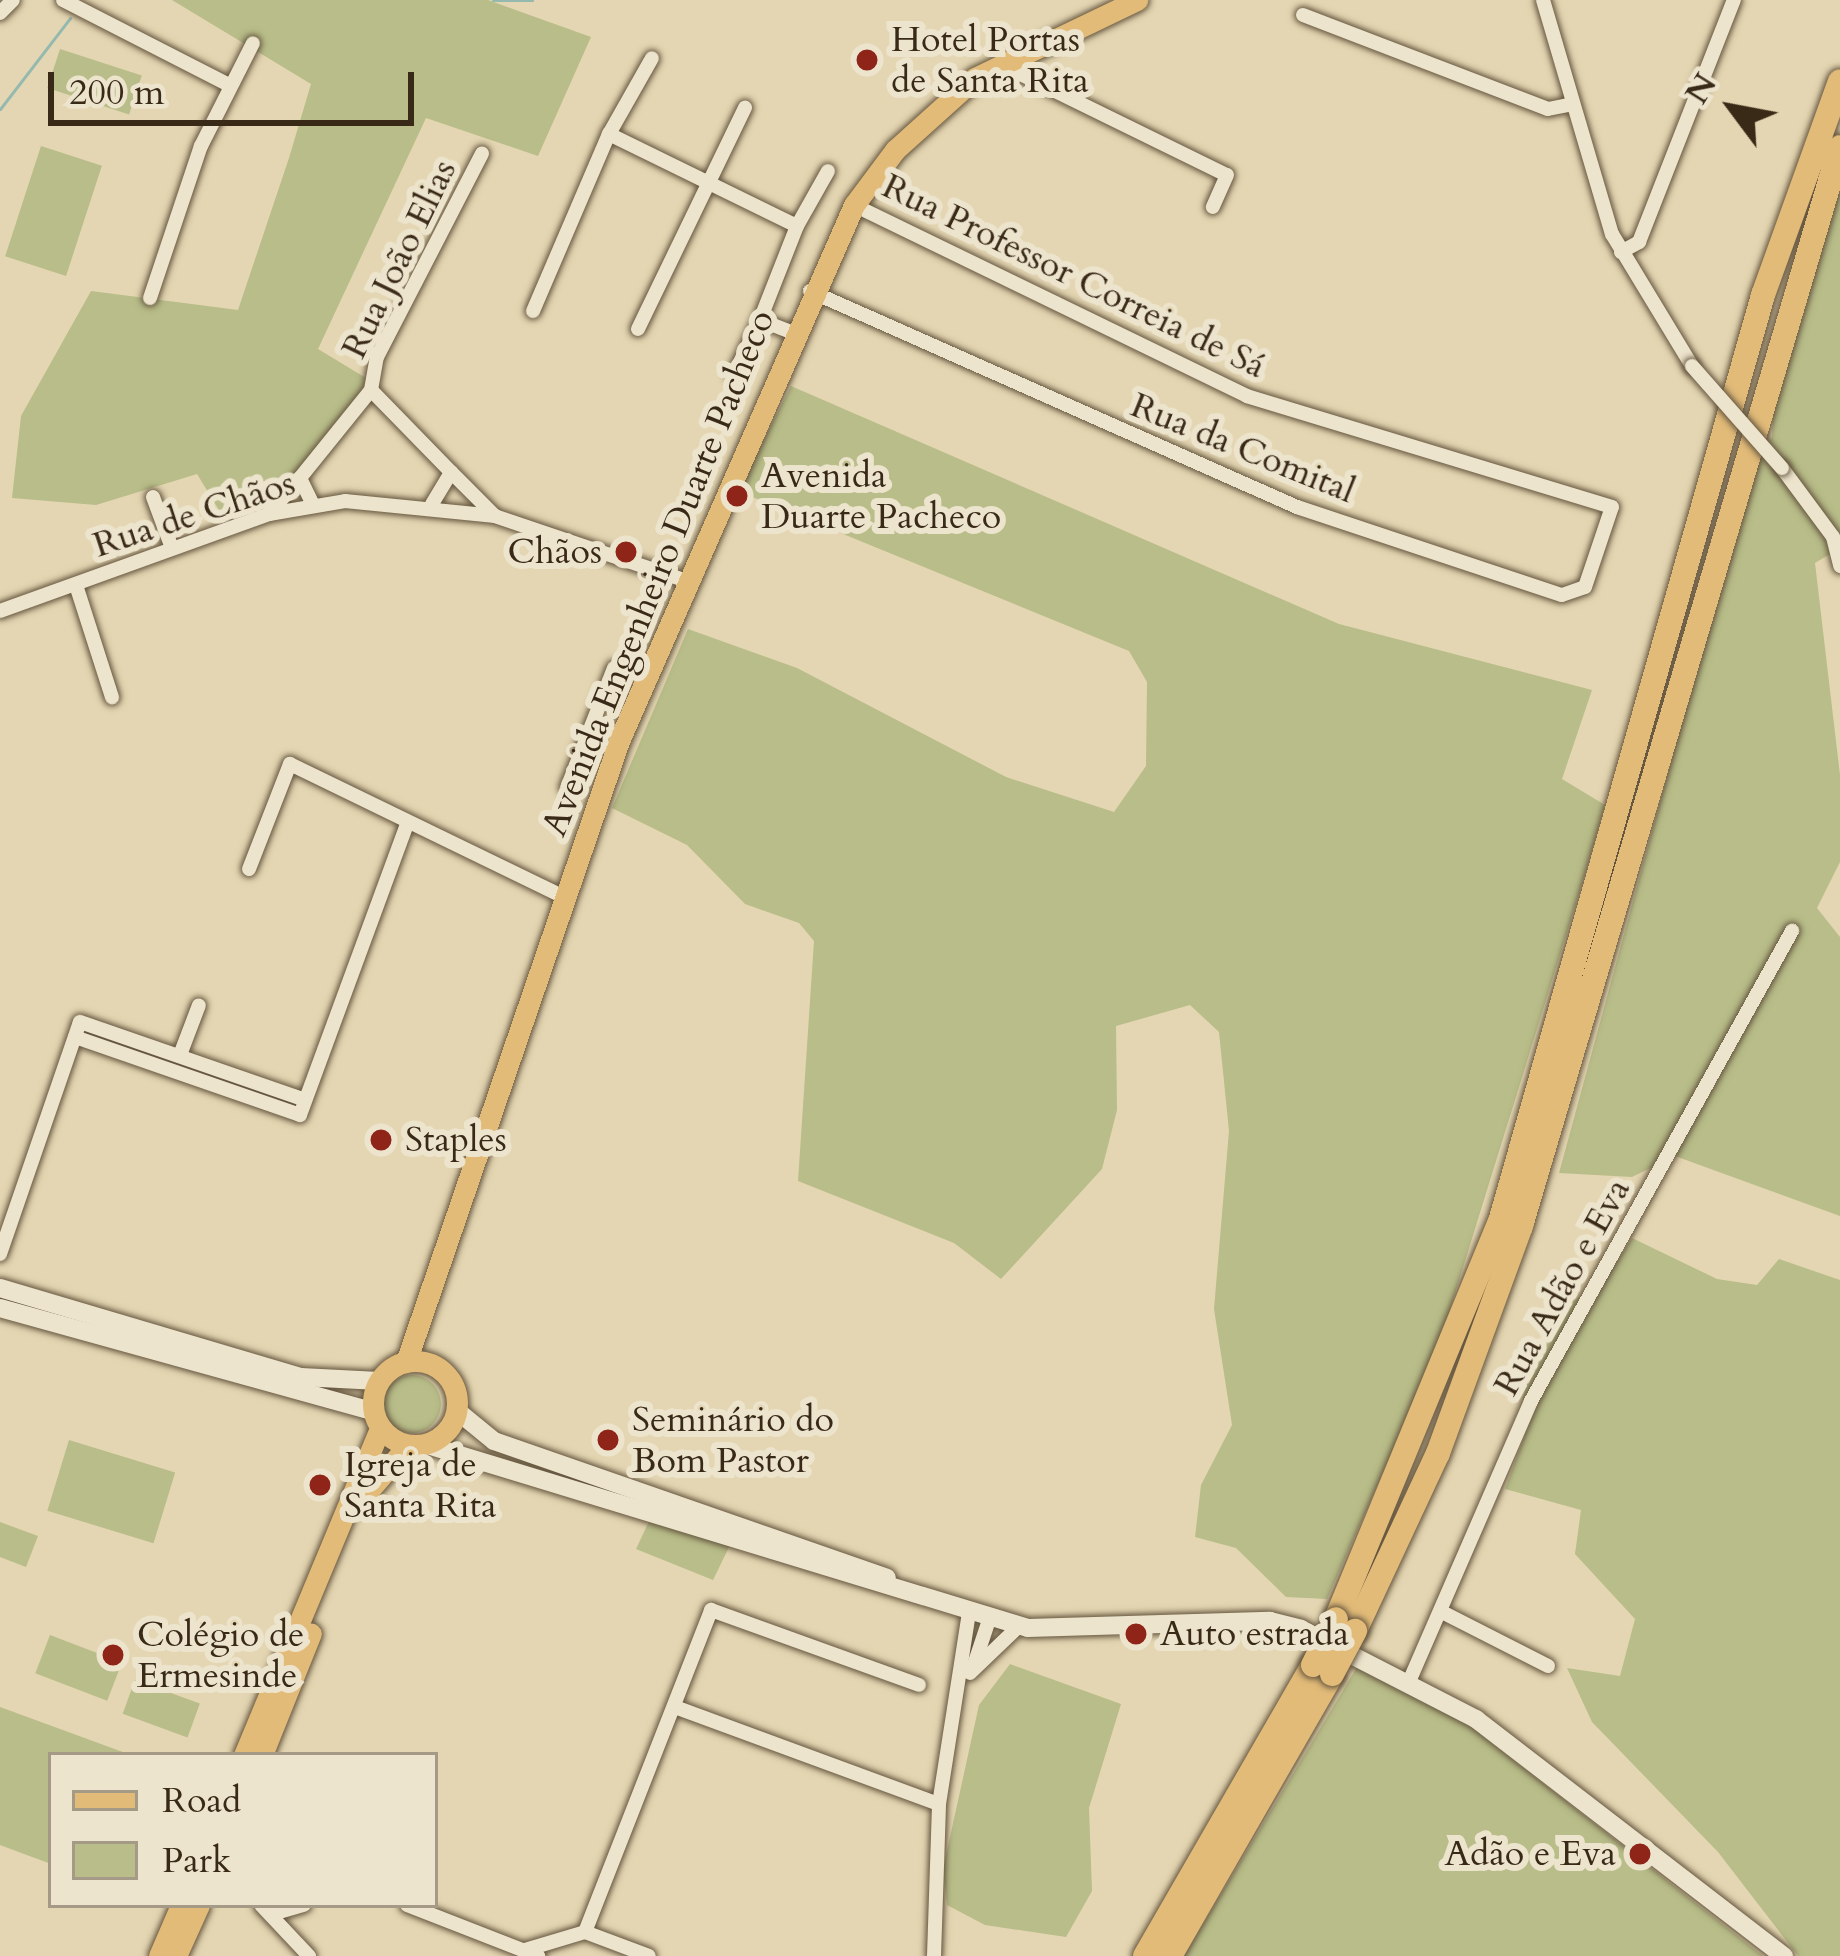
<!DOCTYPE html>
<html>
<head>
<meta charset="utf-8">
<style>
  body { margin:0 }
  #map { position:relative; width:1840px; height:1956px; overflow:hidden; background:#e4d6b2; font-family:Cardo,serif }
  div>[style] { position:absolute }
  .green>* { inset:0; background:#b8bd89; transform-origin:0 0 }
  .round { border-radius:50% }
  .stream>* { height:3px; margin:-1.5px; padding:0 1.5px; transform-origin:1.5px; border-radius:1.5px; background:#95b9ae }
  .roads { filter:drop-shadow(0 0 3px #64553e) drop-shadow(0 0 3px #64553e) }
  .street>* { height:14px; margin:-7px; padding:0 7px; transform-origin:7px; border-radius:7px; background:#ede4cd }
  .secondary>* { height:18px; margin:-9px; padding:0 9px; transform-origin:9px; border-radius:9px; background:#ede4cd }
  .primary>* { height:21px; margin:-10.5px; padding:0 10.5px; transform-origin:10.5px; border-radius:10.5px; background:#e2bb79 }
  .primary>.ring { margin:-10.5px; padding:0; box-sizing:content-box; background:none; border:21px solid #e2bb79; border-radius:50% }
  .highway>* { height:24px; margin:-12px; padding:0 12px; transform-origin:12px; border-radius:12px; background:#e2bb79 }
  .bridges { filter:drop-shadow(0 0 3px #64553e) drop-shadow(0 0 3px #64553e) }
  .street-bridge>* { height:14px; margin:-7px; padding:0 7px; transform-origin:7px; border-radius:7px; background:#ede4cd }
  .highway-bridge>* { height:24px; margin:-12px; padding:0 12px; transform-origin:12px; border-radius:12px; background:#e2bb79 }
  .dots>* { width:33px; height:33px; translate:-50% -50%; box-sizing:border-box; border:6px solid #ede4cd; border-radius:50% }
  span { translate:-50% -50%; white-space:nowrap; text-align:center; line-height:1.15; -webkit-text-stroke:12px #ede4cd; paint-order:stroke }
  .poi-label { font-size:36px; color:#392a18 }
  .left { translate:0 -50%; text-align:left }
  .right { translate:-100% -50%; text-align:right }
  .street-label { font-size:36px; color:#392a18 }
  .legend { position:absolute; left:48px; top:1752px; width:390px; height:156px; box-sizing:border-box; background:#ede4cd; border:3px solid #a59a85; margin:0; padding:15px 21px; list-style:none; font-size:36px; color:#392a18 }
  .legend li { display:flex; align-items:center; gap:24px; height:60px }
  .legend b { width:60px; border:3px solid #a59a85 }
  .north { position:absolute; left:1672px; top:48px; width:120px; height:120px; -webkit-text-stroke:9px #ede4cd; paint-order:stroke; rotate:302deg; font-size:33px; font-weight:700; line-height:48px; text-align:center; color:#392a18 }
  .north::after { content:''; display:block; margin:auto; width:42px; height:54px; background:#392a18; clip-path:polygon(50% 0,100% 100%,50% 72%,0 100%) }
  .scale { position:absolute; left:48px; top:72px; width:366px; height:54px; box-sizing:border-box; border:6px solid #392a18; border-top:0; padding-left:15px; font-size:36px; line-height:42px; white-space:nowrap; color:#392a18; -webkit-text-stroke:9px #ede4cd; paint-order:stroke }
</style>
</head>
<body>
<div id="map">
  <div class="green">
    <i style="clip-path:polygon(172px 0,488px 0,591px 37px,538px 156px,426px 118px,318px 349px,366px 378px,363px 389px,268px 506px,225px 520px,197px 474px,96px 505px,12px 498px,21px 416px,91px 291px,238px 310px,289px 158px,311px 84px)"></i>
    <i style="left:60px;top:49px;width:86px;height:41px;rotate:18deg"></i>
    <i style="left:41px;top:146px;width:64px;height:116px;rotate:18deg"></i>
    <i style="clip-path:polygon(1840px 187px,1840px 548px,1815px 563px,1840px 775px,1840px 862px,1817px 908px,1840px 937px,1840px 1216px,1675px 1156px,1632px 1177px,1559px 1173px,1751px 468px,1772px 437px,1774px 390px)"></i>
    <i style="clip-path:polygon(791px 386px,1339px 624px,1592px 690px,1562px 779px,1605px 805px,1586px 871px,1438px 1348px,1327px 1599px,1286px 1597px,1236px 1548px,1195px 1537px,1201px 1485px,1232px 1425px,1214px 1309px,1229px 1131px,1219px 1032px,1190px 1005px,1116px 1026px,1117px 1110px,1102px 1169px,1001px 1279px,954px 1243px,798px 1181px,814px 941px,799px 923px,745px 904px,687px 845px,612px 808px,688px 629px,797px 668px,1006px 777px,1114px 812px,1146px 766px,1147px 682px,1129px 651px,738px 491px)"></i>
    <i style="clip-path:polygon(1632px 1238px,1717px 1279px,1757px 1285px,1779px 1259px,1840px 1280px,1840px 1956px,1798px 1956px,1718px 1852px,1592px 1722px,1567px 1668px,1620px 1676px,1635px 1619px,1575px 1554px,1581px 1510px,1505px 1489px,1538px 1400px,1522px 1399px,1550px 1315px,1604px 1282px)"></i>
    <i class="round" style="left:383px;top:1375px;width:58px;height:58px"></i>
    <i style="left:69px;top:1440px;width:111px;height:74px;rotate:17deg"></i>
    <i style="clip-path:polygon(651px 1517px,732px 1541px,713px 1580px,636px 1549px)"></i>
    <i style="clip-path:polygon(0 1522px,38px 1536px,26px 1567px,0 1557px)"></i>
    <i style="left:50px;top:1635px;width:77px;height:41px;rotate:21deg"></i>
    <i style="clip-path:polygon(1010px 1664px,1121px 1704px,1089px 1808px,1092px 1891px,1066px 1937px,985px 1925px,947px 1905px,943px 1869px,979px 1705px)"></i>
    <i style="clip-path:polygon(1357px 1667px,1470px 1726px,1763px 1956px,1184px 1956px)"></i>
    <i style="left:135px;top:1680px;width:69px;height:36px;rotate:20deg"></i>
    <i style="clip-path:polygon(0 1707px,131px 1755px,51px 1755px,51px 1864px,0 1845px)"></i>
  </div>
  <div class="stream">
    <i style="left:493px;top:0;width:39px"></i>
    <i style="left:0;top:109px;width:115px;rotate:-52.4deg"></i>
  </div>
  <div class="roads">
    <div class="street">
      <i style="left:63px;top:0;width:186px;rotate:27.1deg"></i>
      <i style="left:1543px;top:0;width:244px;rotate:73.6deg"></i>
      <i style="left:1612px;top:234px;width:154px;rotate:58.8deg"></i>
      <i style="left:0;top:13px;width:18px;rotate:-45deg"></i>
      <i style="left:1303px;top:15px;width:262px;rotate:21deg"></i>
      <i style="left:1548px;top:109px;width:25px;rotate:-11deg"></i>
      <i style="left:1002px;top:65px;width:250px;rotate:26.1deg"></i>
      <i style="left:1227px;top:175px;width:35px;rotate:114deg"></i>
      <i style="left:609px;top:134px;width:87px;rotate:-60.5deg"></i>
      <i style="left:797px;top:226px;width:63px;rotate:-60.6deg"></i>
      <i style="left:1621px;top:252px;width:21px;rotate:-29deg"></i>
      <i style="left:1639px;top:242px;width:260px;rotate:-68.6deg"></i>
      <i style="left:810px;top:291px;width:533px;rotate:23.92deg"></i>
      <i style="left:1297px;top:507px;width:279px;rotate:18.4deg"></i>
      <i style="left:1562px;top:595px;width:24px;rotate:-19deg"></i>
      <i style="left:1585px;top:587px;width:84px;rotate:-71.4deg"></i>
      <i style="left:1612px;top:507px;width:382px;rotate:-163.1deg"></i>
      <i style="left:1247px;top:396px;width:437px;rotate:-154.1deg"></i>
      <i style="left:150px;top:298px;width:160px;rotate:-71.5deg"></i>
      <i style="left:201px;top:146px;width:115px;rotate:-63.2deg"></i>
      <i style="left:533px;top:311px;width:193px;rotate:-66.8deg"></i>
      <i style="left:609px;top:134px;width:209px;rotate:26.1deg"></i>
      <i style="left:797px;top:226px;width:101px;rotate:111.5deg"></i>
      <i style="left:760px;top:320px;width:34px;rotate:21deg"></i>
      <i style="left:638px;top:329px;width:246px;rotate:-64.2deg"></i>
      <i style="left:734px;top:375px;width:61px;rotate:-64.7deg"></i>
      <i style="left:371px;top:390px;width:34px;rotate:-80deg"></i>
      <i style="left:377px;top:357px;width:229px;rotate:-62.7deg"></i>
      <i style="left:371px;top:390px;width:115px;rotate:45.7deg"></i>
      <i style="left:1782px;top:468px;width:86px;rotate:53.5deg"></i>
      <i style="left:1833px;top:537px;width:30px;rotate:76deg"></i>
      <i style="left:300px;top:478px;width:113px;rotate:-51.1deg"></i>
      <i style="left:153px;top:497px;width:54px;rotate:69.6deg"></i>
      <i style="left:432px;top:504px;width:37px;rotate:-59deg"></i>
      <i style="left:451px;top:472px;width:62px;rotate:45deg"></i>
      <i style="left:269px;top:514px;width:48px;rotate:-49.3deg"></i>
      <i style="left:300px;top:478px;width:30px;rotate:64deg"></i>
      <i style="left:76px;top:585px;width:118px;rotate:72.2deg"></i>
      <i style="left:0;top:611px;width:286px;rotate:-19.8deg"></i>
      <i style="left:269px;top:514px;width:77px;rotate:-9.7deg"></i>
      <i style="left:345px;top:501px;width:151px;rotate:5.7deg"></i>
      <i style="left:495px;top:516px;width:203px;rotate:18.7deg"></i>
      <i style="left:567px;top:788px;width:129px;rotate:-68.6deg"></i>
      <i style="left:249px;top:869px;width:113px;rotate:-68.7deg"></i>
      <i style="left:290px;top:764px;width:302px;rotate:25.9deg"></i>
      <i style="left:75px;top:1037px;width:238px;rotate:19.1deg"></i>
      <i style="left:300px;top:1115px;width:312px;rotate:-69.8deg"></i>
      <i style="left:180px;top:1055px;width:53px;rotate:-69.2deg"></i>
      <i style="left:0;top:1254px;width:245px;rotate:-71deg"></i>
      <i style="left:80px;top:1022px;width:238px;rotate:19.1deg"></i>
      <i style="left:1442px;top:1612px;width:119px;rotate:27deg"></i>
      <i style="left:973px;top:1668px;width:51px;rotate:-71.6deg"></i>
      <i style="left:970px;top:1673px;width:68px;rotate:-43.8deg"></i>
      <i style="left:1408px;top:1684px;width:309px;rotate:-66.5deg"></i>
      <i style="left:1531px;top:1401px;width:538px;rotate:-60.96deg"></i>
      <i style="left:675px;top:1707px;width:281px;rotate:20.2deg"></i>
      <i style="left:261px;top:1905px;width:70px;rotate:46.7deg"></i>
      <i style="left:407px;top:1905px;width:141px;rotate:21.3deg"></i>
      <i style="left:279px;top:1912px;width:26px;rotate:-16deg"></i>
      <i style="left:585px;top:1932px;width:346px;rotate:-68.6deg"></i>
      <i style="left:711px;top:1610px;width:221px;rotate:19.8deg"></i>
      <i style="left:585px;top:1932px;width:68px;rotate:20.6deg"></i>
      <i style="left:525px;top:1950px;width:63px;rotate:-16.7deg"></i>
      <i style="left:934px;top:1956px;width:152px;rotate:-88.1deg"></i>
      <i style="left:939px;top:1804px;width:193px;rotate:-81.1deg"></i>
    </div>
    <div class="secondary">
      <i style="left:0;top:1288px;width:314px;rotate:16.5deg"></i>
      <i style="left:301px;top:1377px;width:78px;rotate:2.9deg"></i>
      <i style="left:0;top:1308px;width:388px;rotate:15.5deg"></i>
      <i style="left:456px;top:1410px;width:49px;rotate:39.2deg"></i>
      <i style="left:494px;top:1441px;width:416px;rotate:19.2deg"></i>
      <i style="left:424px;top:1444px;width:631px;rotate:16.94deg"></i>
      <i style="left:1028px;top:1628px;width:242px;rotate:-1.7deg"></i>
      <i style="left:1270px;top:1621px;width:32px;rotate:14deg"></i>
      <i style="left:1301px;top:1629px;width:197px;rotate:27.2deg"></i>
      <i style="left:1476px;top:1719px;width:389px;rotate:37.6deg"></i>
    </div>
    <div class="primary">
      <i class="ring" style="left:373px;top:1361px;width:63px;height:63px"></i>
      <i style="left:406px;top:1362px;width:657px;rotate:-71.07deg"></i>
      <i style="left:619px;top:741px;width:585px;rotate:-66.33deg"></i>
      <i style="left:854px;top:205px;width:69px;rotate:-53.3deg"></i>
      <i style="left:895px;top:150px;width:108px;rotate:-42deg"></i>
      <i style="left:975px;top:78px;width:180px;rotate:-25.7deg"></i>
      <i style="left:371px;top:1488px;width:57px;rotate:-49.3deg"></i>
      <i style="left:244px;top:1755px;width:354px;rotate:-67.4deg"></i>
      <i style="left:262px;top:1755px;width:131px;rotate:-68.1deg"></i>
      <i style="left:159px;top:1956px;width:56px;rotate:-66.7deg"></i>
      <i style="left:176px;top:1956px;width:56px;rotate:-65.7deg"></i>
    </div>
    <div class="highway">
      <i style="left:1336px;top:1619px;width:430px;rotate:-67.6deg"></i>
      <i style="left:1500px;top:1222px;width:964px;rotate:-74.16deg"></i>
      <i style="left:1763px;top:295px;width:227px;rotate:-70.2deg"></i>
      <i style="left:1355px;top:1631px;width:196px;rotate:-65deg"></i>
      <i style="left:1438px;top:1453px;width:242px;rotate:-69.9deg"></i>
      <i style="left:1521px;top:1226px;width:1125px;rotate:-73.53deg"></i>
      <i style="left:1145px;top:1956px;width:336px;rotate:-60deg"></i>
      <i style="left:1170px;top:1956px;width:325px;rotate:-60.1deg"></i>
    </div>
  </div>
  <div class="bridges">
    <div class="street-bridge">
      <i style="left:1692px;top:366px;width:136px;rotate:48.6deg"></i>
    </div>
    <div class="highway-bridge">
      <i style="left:1313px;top:1665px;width:51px;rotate:-63.4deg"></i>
      <i style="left:1332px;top:1674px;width:49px;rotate:-61.9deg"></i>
    </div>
  </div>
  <div class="dots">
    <i style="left:867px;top:60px;background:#8f2418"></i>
    <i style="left:737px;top:496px;background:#8f2418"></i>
    <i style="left:626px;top:552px;background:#8f2418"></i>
    <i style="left:381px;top:1140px;background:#8f2418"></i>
    <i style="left:608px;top:1440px;background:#8f2418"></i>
    <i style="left:320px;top:1485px;background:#8f2418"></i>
    <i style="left:1136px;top:1634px;background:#8f2418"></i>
    <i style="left:113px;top:1655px;background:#8f2418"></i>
    <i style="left:1640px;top:1854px;background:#8f2418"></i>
  </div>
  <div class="poi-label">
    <span class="left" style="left:891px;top:60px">Hotel Portas<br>de Santa Rita</span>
    <span class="left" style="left:761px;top:496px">Avenida<br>Duarte Pacheco</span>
    <span class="right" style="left:602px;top:552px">Chãos</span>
    <span class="left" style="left:405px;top:1140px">Staples</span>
    <span class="left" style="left:632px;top:1440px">Seminário do<br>Bom Pastor</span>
    <span class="left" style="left:344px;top:1485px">Igreja de<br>Santa Rita</span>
    <span class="left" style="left:137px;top:1655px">Colégio de<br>Ermesinde</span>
    <span class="left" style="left:1160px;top:1634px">Auto estrada</span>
    <span class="right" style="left:1616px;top:1854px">Adão e Eva</span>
  </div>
  <div class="street-label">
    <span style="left:399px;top:259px;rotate:-64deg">Rua João Elias</span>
    <span style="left:1074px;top:276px;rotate:26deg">Rua Professor Correia de Sá</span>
    <span style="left:1243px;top:448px;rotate:22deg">Rua da Comital</span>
    <span style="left:194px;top:514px;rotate:-18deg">Rua de Chãos</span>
    <span style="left:658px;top:573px;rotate:-68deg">Avenida Engenheiro Duarte Pacheco</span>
    <span style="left:1562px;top:1287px;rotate:-61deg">Rua Adão e Eva</span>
  </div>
  <ul class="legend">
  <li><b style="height:15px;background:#e2bb79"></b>Road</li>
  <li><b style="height:33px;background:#b8bd89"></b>Park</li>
  </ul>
  <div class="north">N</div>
  <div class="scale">200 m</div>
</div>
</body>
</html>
